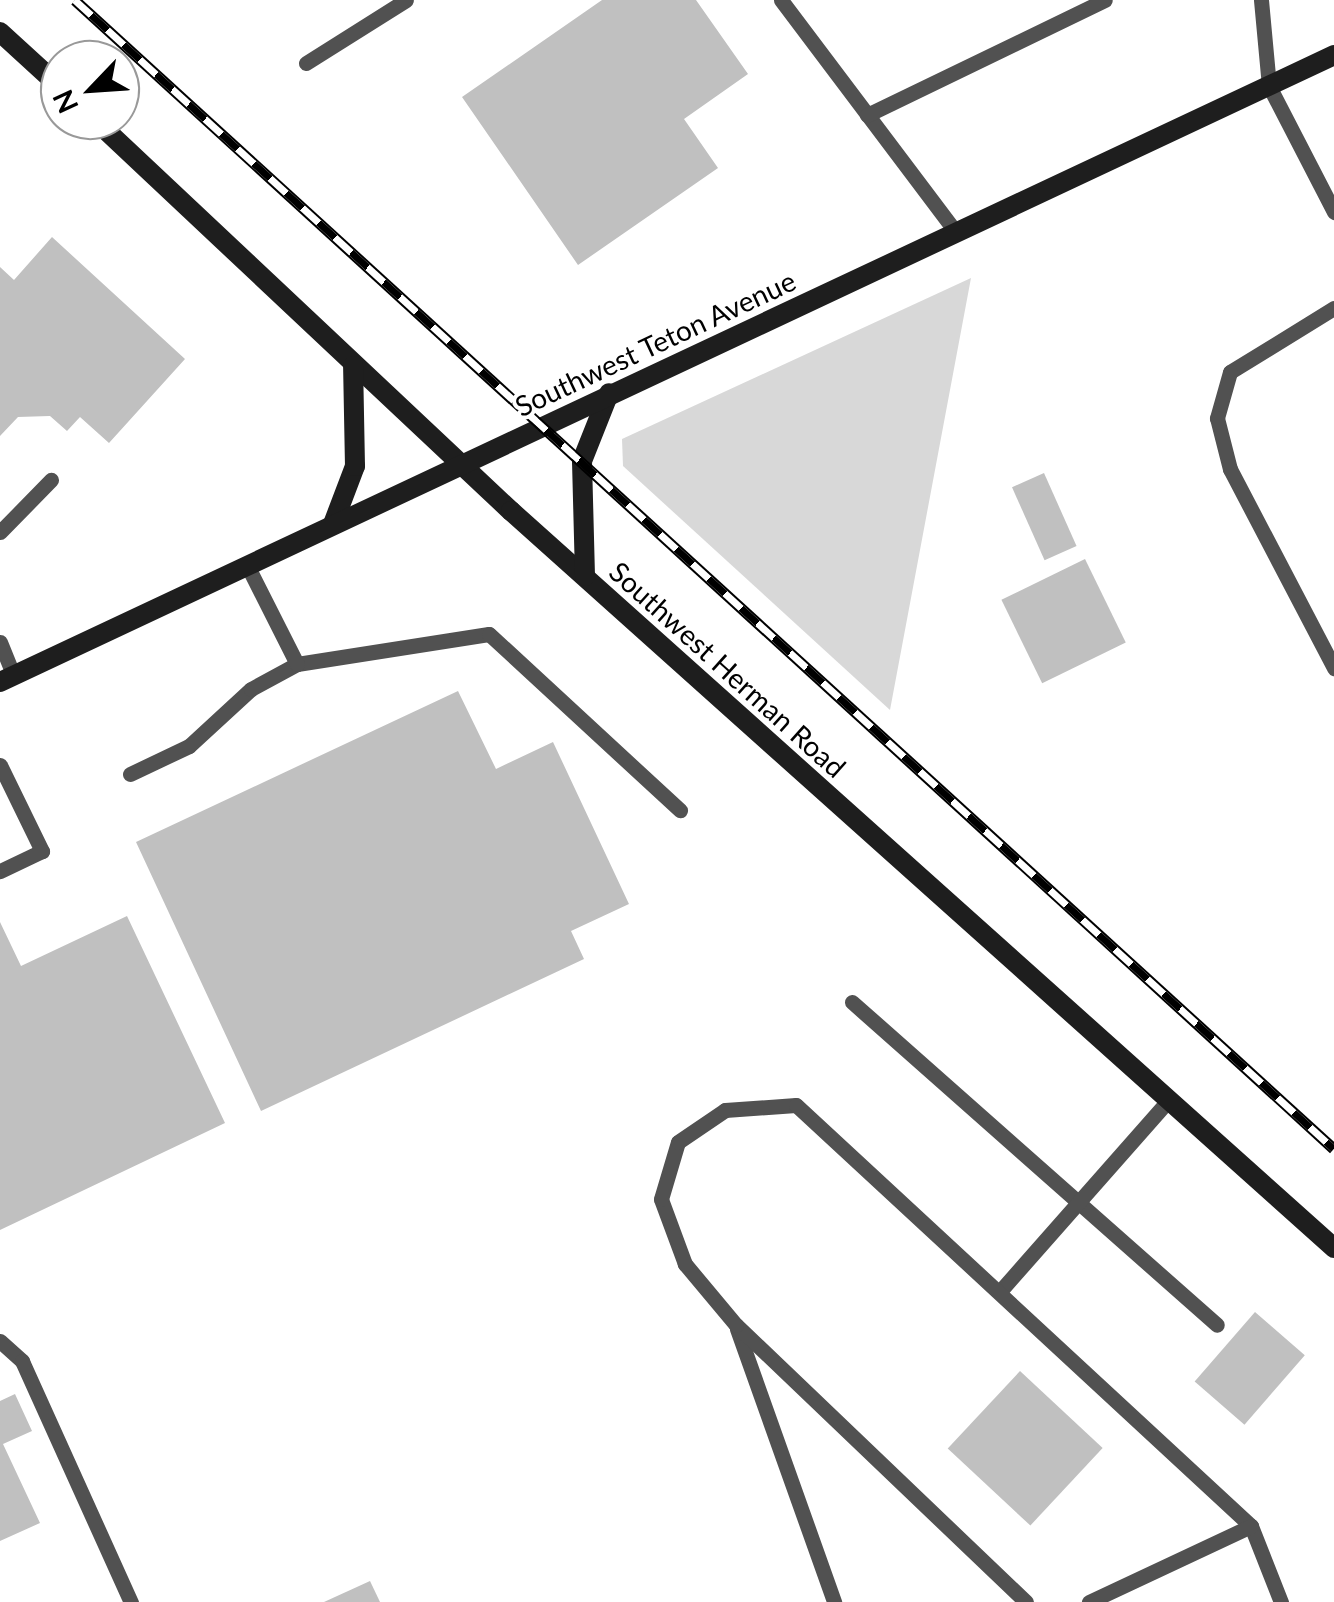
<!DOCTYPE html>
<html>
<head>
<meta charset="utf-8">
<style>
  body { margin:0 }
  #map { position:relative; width:1334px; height:1602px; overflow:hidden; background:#fff; font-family:Lato,sans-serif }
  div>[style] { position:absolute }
  .green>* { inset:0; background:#d8d8d8 }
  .building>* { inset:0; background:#c0c0c0; transform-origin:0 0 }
  .lane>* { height:15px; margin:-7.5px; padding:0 7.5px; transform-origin:7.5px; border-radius:7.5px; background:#515151 }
  .secondary>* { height:20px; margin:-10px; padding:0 10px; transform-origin:10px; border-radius:10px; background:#1e1e1e }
  .rail>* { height:11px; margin-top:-5.5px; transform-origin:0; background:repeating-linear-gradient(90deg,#fff 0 22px,#000 0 44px); box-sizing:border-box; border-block:2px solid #000 }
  span { translate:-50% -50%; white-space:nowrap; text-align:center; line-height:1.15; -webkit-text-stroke:8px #fff; paint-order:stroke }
  .street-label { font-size:28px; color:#000 }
  .north { position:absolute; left:40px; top:40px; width:100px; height:100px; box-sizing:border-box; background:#fff; border:2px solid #999; border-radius:50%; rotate:245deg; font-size:28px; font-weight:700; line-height:40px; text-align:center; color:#000 }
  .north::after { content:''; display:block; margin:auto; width:35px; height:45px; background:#000; clip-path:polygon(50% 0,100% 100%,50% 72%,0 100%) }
</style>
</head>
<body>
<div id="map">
  <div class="green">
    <i style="clip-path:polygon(971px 278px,890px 710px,623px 466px,622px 439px)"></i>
  </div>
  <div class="building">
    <i style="clip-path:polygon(602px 0,696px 0,748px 74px,684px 119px,718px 168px,578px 265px,462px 97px)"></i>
    <i style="clip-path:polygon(52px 237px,185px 359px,109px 443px,80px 417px,67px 431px,50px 416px,18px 417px,0 436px,0 267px,14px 280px)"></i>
    <i style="left:1044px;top:473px;width:80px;height:35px;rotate:66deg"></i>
    <i style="left:1085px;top:559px;width:93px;height:93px;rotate:64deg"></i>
    <i style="clip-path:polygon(458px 691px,496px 769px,553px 742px,629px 904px,571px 931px,584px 959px,261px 1111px,136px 842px)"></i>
    <i style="clip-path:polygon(127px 916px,225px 1123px,0 1230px,0 922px,21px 966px)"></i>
    <i style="left:1255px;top:1312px;width:66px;height:92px;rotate:41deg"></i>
    <i style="left:1020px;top:1371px;width:113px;height:106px;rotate:43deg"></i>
    <i style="clip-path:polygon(15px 1394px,32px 1431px,3px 1444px,40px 1523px,0 1541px,0 1401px)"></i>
    <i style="clip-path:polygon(370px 1581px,380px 1602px,324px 1602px)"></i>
  </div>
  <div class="lane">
    <i style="left:781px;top:0;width:291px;rotate:53deg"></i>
    <i style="left:1261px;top:0;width:86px;rotate:84.7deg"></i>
    <i style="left:1269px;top:86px;width:142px;rotate:62.7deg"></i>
    <i style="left:306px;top:63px;width:118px;rotate:-32.2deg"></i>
    <i style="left:867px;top:115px;width:264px;rotate:-25.8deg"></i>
    <i style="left:1334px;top:308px;width:122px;rotate:148.4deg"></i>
    <i style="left:1230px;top:372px;width:48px;rotate:105.8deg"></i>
    <i style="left:1217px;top:418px;width:53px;rotate:75.7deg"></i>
    <i style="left:1230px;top:469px;width:225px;rotate:62.4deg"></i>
    <i style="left:0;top:532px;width:73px;rotate:-45.6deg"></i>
    <i style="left:0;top:642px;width:37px;rotate:68deg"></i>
    <i style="left:297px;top:664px;width:194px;rotate:-8.9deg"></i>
    <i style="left:489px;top:634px;width:260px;rotate:42.7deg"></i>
    <i style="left:0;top:765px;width:96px;rotate:64deg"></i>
    <i style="left:42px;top:851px;width:47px;rotate:154.5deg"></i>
    <i style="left:130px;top:774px;width:65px;rotate:-25.4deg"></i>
    <i style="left:189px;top:746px;width:84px;rotate:-42.6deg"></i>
    <i style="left:251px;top:689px;width:52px;rotate:-28.5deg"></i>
    <i style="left:297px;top:664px;width:111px;rotate:-116.8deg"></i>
    <i style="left:852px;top:1002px;width:487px;rotate:41.5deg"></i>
    <i style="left:1002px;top:1289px;width:251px;rotate:-48.6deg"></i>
    <i style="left:737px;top:1329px;width:290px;rotate:70.4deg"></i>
    <i style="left:0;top:1341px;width:30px;rotate:42deg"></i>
    <i style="left:22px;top:1361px;width:265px;rotate:65.7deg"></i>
    <i style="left:1251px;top:1526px;width:82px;rotate:68.5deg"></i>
    <i style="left:1026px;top:1602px;width:401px;rotate:-136.3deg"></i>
    <i style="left:736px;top:1325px;width:80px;rotate:-129.9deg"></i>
    <i style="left:685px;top:1264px;width:69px;rotate:-110.3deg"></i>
    <i style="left:661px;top:1199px;width:59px;rotate:-73.4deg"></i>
    <i style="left:678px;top:1142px;width:57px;rotate:-34.2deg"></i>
    <i style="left:725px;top:1110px;width:71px;rotate:-4deg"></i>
    <i style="left:796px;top:1105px;width:620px;rotate:42.78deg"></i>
    <i style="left:1251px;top:1526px;width:179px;rotate:154.9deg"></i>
  </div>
  <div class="secondary">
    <i style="left:0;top:32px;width:81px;rotate:42.5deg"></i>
    <i style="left:95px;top:120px;width:571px;rotate:43.23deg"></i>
    <i style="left:511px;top:511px;width:1105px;rotate:41.84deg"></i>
    <i style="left:333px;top:524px;width:62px;rotate:-69.2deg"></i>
    <i style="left:355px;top:466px;width:100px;rotate:-91.1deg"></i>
    <i style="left:585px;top:576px;width:115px;rotate:-91.5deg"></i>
    <i style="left:582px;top:461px;width:73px;rotate:-68.3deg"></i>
    <i style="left:0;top:682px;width:1474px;rotate:-25.17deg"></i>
  </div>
  <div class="rail">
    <i style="left:75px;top:0;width:1704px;rotate:42.38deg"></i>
  </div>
  <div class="street-label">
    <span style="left:655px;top:343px;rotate:-25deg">Southwest Teton Avenue</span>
    <span style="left:728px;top:669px;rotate:42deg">Southwest Herman Road</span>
  </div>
  <div class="north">N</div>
</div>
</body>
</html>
